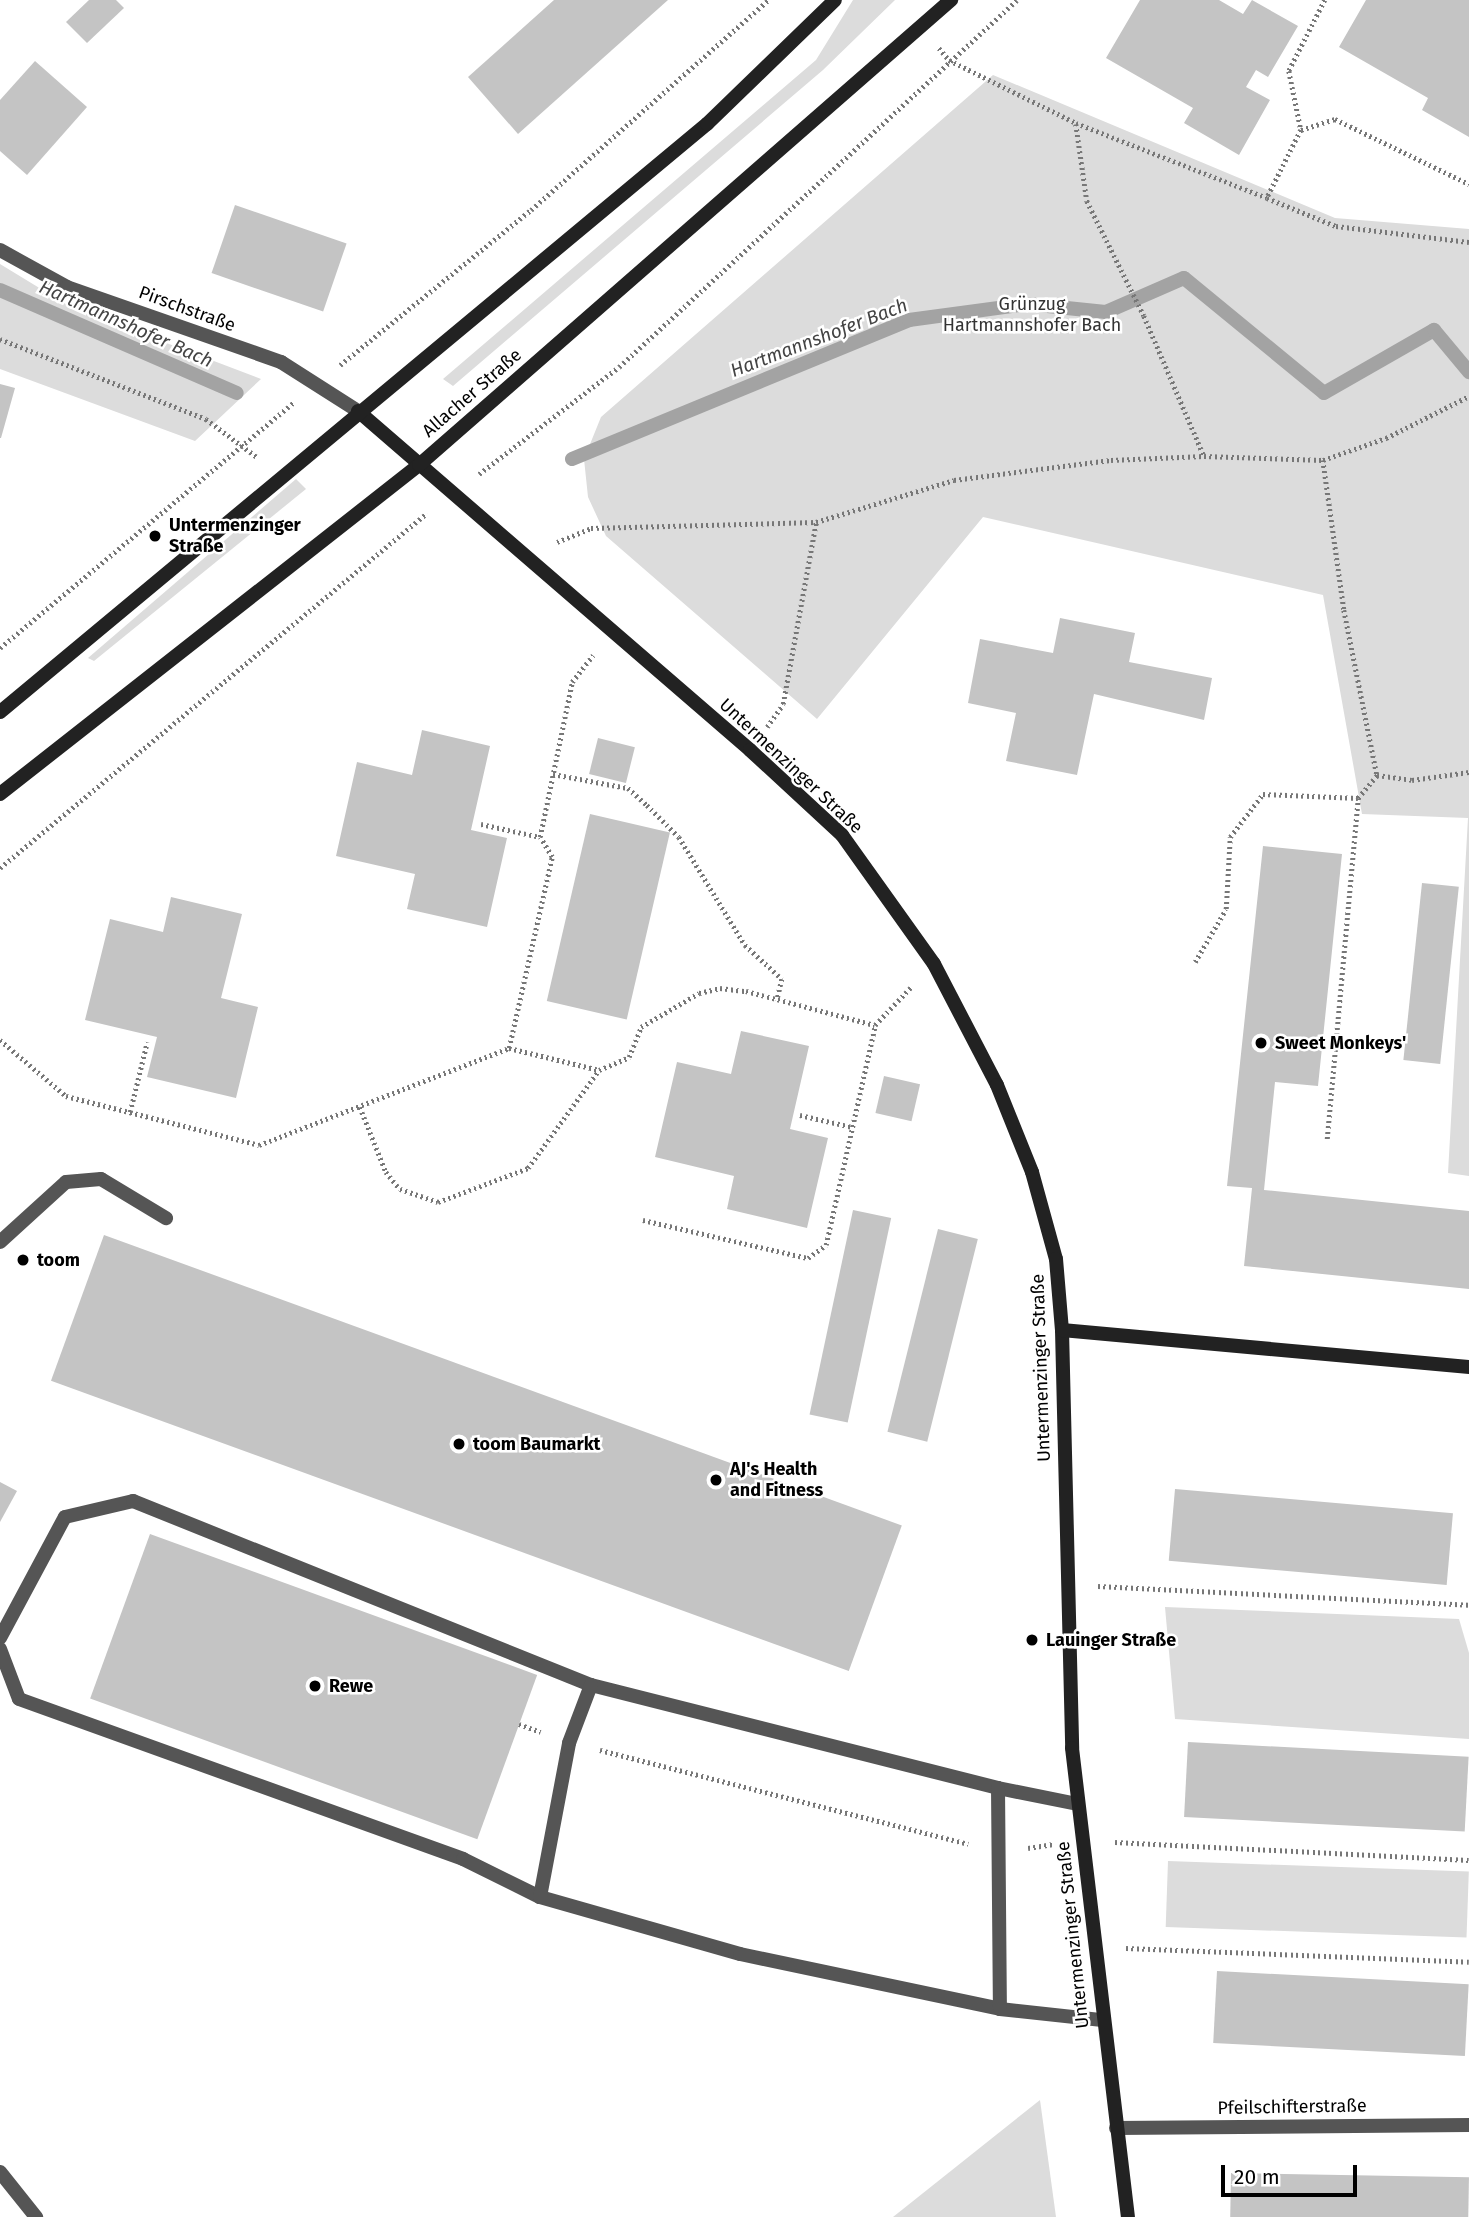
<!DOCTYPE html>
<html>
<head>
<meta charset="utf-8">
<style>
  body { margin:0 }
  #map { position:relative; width:1469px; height:2217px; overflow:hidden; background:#fff; font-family:"Fira Sans",sans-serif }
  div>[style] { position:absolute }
  .green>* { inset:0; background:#dcdcdc; transform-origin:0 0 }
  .stream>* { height:14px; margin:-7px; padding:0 7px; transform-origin:7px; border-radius:7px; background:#a3a3a3 }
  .building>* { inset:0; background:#c4c4c4; transform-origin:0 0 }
  .path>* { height:4.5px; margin-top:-2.25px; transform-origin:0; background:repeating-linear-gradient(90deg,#777 0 2px,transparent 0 5.5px) }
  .lane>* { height:14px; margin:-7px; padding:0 7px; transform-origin:7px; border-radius:7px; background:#555 }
  .street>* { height:14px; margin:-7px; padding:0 7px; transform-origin:7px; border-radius:7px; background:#555 }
  .secondary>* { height:14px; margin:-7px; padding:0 7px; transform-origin:7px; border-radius:7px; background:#222 }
  .dots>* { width:19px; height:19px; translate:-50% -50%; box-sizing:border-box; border:4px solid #fff; border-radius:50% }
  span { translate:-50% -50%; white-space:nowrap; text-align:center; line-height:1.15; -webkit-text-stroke:5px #fff; paint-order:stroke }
  .park-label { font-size:18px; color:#333 }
  .street-label { font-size:18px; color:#000 }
  .poi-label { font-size:18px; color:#000; font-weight:700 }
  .left { translate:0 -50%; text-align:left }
  .water-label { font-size:19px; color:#444; font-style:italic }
  .scale { position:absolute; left:1221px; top:2165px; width:136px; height:32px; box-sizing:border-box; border:4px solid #000; border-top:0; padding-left:9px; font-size:21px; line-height:24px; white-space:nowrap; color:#000; -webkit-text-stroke:5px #fff; paint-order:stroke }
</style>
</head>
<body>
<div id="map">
  <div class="green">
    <i style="clip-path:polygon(853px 0,895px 0,823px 70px,453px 386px,443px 379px,816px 60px)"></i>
    <i style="clip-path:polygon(993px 75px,1335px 218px,1469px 229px,1469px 1176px,1448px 1173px,1468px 818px,1362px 814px,1323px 595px,983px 517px,817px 719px,606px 536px,588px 497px,584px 459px,601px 417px)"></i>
    <i style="clip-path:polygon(0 264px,69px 306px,261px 379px,195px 441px,0 369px)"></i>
    <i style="clip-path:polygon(296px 479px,306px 489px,94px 661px,88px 658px)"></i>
    <i style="clip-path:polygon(1165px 1607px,1459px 1619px,1469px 1653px,1469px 1739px,1175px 1719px)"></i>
    <i style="left:1168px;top:1861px;width:301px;height:66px;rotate:2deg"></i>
    <i style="clip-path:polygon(1040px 2100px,1056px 2217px,893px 2217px)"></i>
  </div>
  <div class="stream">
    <i style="left:0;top:290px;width:258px;rotate:23.5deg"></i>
    <i style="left:572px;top:459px;width:365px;rotate:-22.4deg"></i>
    <i style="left:909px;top:320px;width:120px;rotate:-7.7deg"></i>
    <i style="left:1028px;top:304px;width:78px;rotate:5.9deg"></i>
    <i style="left:1106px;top:312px;width:85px;rotate:-23.6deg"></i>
    <i style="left:1184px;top:278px;width:181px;rotate:39.4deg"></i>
    <i style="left:1324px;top:393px;width:127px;rotate:-29.8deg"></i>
    <i style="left:1434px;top:330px;width:55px;rotate:50.2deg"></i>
  </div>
  <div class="building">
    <i style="clip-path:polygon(89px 0,116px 0,124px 8px,87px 43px,66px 22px)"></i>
    <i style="clip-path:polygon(554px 0,668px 0,518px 134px,468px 77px)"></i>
    <i style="clip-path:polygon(1140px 0,1219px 0,1243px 14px,1252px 0,1298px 26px,1268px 77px,1256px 70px,1246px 87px,1270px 100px,1239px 155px,1184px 123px,1193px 108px,1106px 58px)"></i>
    <i style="clip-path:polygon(1366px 0,1469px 0,1469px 137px,1422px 110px,1428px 98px,1339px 47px)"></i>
    <i style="clip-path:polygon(35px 61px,87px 107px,27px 175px,0 151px,0 100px)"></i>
    <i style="left:235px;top:205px;width:118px;height:72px;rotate:19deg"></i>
    <i style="clip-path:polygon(0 384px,15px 388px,1px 438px,0 438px)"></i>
    <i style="clip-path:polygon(1060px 618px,1135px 633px,1129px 662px,1212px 678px,1204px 720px,1094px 694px,1077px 775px,1006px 761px,1016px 713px,968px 703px,980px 639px,1053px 653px)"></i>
    <i style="clip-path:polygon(422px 730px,490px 746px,471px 830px,507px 838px,487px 927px,407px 909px,415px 874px,336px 856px,357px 762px,412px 775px)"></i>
    <i style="left:598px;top:738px;width:38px;height:37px;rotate:14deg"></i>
    <i style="left:590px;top:814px;width:82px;height:192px;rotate:13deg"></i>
    <i style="clip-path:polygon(1263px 846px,1342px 854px,1318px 1086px,1275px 1082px,1264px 1190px,1469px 1211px,1469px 1289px,1244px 1266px,1252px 1188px,1227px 1186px)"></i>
    <i style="left:1422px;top:883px;width:37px;height:178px;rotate:6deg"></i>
    <i style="clip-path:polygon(171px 897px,242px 914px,221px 998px,258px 1007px,236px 1098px,147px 1077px,157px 1037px,85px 1020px,110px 919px,163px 932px)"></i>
    <i style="clip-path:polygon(741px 1031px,809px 1046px,790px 1129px,828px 1138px,807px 1228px,727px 1209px,734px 1176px,655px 1157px,677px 1062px,731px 1074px)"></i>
    <i style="left:884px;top:1076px;width:37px;height:38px;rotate:13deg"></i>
    <i style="left:853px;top:1210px;width:39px;height:209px;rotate:12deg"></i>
    <i style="left:938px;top:1229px;width:41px;height:209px;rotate:14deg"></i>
    <i style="left:104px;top:1235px;width:849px;height:155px;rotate:20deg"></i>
    <i style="clip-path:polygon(0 1482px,17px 1491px,0 1522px)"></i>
    <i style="left:1175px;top:1489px;width:279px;height:72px;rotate:5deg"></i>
    <i style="left:150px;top:1534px;width:412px;height:175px;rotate:20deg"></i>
    <i style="left:1188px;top:1742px;width:281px;height:75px;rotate:3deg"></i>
    <i style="left:1217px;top:1971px;width:252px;height:72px;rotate:3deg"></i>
    <i style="left:1231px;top:2173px;width:238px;height:44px;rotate:1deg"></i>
  </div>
  <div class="path">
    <i style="left:1325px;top:0;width:80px;rotate:116.9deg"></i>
    <i style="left:1289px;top:71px;width:60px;rotate:78.5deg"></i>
    <i style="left:1301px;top:130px;width:76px;rotate:116.6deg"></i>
    <i style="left:1267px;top:198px;width:74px;rotate:22.1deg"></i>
    <i style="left:1336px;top:226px;width:134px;rotate:6.9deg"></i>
    <i style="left:939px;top:48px;width:16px;rotate:50deg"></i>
    <i style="left:949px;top:60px;width:142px;rotate:26.4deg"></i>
    <i style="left:1076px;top:123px;width:205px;rotate:21.4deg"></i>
    <i style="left:1076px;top:124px;width:78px;rotate:81.9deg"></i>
    <i style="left:1087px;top:201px;width:128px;rotate:63.6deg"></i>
    <i style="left:1144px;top:316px;width:152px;rotate:66.8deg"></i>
    <i style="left:1301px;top:130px;width:36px;rotate:-18deg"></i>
    <i style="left:1335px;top:119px;width:149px;rotate:25.9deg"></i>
    <i style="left:0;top:339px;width:221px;rotate:21.2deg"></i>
    <i style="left:206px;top:419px;width:64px;rotate:36.7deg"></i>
    <i style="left:340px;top:365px;width:246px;rotate:-39.1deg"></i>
    <i style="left:531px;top:210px;width:317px;rotate:-41.5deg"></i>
    <i style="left:1323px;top:460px;width:67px;rotate:-19.2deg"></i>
    <i style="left:1386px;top:438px;width:93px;rotate:-26.8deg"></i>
    <i style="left:479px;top:474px;width:176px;rotate:-37.4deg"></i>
    <i style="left:619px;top:367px;width:541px;rotate:-42.68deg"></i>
    <i style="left:557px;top:542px;width:37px;rotate:-22deg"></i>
    <i style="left:591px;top:528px;width:225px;rotate:-1.5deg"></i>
    <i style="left:816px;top:522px;width:144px;rotate:-16.9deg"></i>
    <i style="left:954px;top:480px;width:158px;rotate:-7.3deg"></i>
    <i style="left:1111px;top:460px;width:93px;rotate:-2.5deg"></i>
    <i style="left:1204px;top:456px;width:119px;rotate:1.9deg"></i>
    <i style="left:1323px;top:460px;width:151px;rotate:82deg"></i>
    <i style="left:1344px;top:610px;width:168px;rotate:78.7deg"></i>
    <i style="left:1377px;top:775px;width:35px;rotate:8deg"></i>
    <i style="left:1412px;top:780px;width:58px;rotate:-8deg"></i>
    <i style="left:0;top:648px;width:382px;rotate:-39.9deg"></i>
    <i style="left:767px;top:727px;width:28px;rotate:-55deg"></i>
    <i style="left:783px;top:704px;width:185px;rotate:-79.7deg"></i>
    <i style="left:553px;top:774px;width:76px;rotate:10.6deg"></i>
    <i style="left:628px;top:788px;width:25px;rotate:42deg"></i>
    <i style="left:647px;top:805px;width:45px;rotate:45deg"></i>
    <i style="left:679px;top:837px;width:127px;rotate:58.6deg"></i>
    <i style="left:745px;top:945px;width:50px;rotate:42.6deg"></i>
    <i style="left:782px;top:979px;width:22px;rotate:103deg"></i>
    <i style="left:481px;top:824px;width:60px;rotate:12.4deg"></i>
    <i style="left:0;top:868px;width:555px;rotate:-39.74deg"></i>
    <i style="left:1195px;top:962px;width:61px;rotate:-59.7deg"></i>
    <i style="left:1226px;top:909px;width:72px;rotate:-86.8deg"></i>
    <i style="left:1230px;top:837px;width:54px;rotate:-52.5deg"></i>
    <i style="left:1263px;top:794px;width:95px;rotate:2.4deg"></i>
    <i style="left:0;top:1040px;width:87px;rotate:40.3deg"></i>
    <i style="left:66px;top:1096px;width:199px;rotate:14.2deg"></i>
    <i style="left:259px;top:1145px;width:268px;rotate:-21.2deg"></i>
    <i style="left:509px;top:1048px;width:93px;rotate:13.7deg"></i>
    <i style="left:599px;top:1070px;width:33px;rotate:-23deg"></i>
    <i style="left:629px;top:1057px;width:32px;rotate:-68deg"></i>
    <i style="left:641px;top:1027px;width:67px;rotate:-30.4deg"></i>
    <i style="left:699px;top:993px;width:22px;rotate:-13deg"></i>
    <i style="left:720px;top:988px;width:26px;rotate:7deg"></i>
    <i style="left:746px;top:991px;width:133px;rotate:14.8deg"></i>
    <i style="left:875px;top:1025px;width:54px;rotate:-46.5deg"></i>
    <i style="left:509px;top:1048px;width:196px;rotate:-77.3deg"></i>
    <i style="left:552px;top:857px;width:23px;rotate:-121deg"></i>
    <i style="left:540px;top:837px;width:158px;rotate:-78.3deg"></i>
    <i style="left:572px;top:682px;width:34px;rotate:-52deg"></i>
    <i style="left:360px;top:1107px;width:70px;rotate:68.2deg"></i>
    <i style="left:386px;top:1172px;width:22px;rotate:51deg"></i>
    <i style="left:400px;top:1189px;width:40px;rotate:18.9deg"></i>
    <i style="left:438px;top:1202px;width:96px;rotate:-20.7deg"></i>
    <i style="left:528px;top:1168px;width:121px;rotate:-54.1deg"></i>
    <i style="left:130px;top:1112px;width:72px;rotate:-76.3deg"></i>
    <i style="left:800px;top:1115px;width:53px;rotate:13deg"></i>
    <i style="left:1327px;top:1139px;width:342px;rotate:-84.8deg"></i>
    <i style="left:1358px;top:798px;width:30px;rotate:-50deg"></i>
    <i style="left:643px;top:1220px;width:169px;rotate:13deg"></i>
    <i style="left:808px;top:1258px;width:22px;rotate:-36deg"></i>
    <i style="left:826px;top:1245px;width:225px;rotate:-77.4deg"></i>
    <i style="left:1098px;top:1586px;width:371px;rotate:2.9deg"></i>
    <i style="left:519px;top:1724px;width:23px;rotate:20deg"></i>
    <i style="left:600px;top:1750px;width:380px;rotate:14.3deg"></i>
    <i style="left:1115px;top:1842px;width:354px;rotate:2.9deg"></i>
    <i style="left:1028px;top:1848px;width:26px;rotate:-9deg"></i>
    <i style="left:1126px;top:1948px;width:343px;rotate:2.3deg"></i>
  </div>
  <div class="lane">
    <i style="left:0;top:1242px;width:89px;rotate:-42.3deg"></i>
    <i style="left:66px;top:1182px;width:35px;rotate:-5deg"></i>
    <i style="left:101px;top:1179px;width:76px;rotate:31deg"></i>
    <i style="left:0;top:1638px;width:137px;rotate:-61.8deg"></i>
    <i style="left:65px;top:1517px;width:70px;rotate:-13.2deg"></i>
    <i style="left:133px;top:1501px;width:494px;rotate:21.9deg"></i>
    <i style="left:591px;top:1685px;width:420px;rotate:14.2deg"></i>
    <i style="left:998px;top:1788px;width:81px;rotate:11.4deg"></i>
    <i style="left:0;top:1649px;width:53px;rotate:69.2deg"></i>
    <i style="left:19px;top:1699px;width:472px;rotate:19.8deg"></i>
    <i style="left:463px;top:1859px;width:86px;rotate:26.3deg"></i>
    <i style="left:540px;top:1897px;width:208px;rotate:15.9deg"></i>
    <i style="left:740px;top:1954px;width:266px;rotate:11.9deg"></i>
    <i style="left:1000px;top:2009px;width:103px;rotate:6.2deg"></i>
    <i style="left:998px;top:1788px;width:221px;rotate:89.5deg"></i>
    <i style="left:540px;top:1897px;width:157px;rotate:-79.3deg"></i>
    <i style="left:569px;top:1743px;width:62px;rotate:-69.2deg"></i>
  </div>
  <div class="street">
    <i style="left:0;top:250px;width:77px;rotate:28.9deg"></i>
    <i style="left:67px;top:287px;width:227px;rotate:19.3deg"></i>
    <i style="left:281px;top:362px;width:91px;rotate:32.5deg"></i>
    <i style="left:1116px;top:2128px;width:353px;rotate:-0.5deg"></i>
    <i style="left:0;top:2172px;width:58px;rotate:51.3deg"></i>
  </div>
  <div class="secondary">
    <i style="left:358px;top:411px;width:518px;rotate:40.85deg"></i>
    <i style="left:750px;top:750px;width:125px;rotate:42.7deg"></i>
    <i style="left:842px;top:835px;width:158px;rotate:54.5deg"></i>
    <i style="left:934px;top:964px;width:136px;rotate:62.5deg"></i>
    <i style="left:997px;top:1085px;width:94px;rotate:68.1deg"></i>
    <i style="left:1032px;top:1172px;width:90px;rotate:74.6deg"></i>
    <i style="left:1056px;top:1259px;width:71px;rotate:85.2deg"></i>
    <i style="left:1062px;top:1330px;width:418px;rotate:88.6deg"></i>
    <i style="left:1072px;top:1748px;width:472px;rotate:83.2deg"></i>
    <i style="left:0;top:712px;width:920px;rotate:-39.75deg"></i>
    <i style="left:707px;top:124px;width:178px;rotate:-44.1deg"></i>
    <i style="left:0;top:794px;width:533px;rotate:-38.14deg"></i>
    <i style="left:419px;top:465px;width:707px;rotate:-41.16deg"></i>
    <i style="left:1062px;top:1330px;width:409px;rotate:5.2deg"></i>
  </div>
  <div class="dots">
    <i style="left:155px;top:536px;background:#000"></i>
    <i style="left:1261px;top:1043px;background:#000"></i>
    <i style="left:23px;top:1260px;background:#000"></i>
    <i style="left:459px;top:1444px;background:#000"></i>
    <i style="left:716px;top:1480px;background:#000"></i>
    <i style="left:1032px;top:1640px;background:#000"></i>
    <i style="left:315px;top:1686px;background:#000"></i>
  </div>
  <div class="park-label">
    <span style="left:1032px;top:315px">Grünzug<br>Hartmannshofer Bach</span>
  </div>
  <div class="street-label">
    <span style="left:187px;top:309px;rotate:20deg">Pirschstraße</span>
    <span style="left:472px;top:393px;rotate:-41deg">Allacher Straße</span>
    <span style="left:791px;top:766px;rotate:43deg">Untermenzinger Straße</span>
    <span style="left:1041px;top:1368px;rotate:-92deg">Untermenzinger Straße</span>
    <span style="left:1073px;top:1935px;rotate:-96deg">Untermenzinger Straße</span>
    <span style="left:1292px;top:2107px;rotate:-1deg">Pfeilschifterstraße</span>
  </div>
  <div class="poi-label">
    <span class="left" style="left:169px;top:536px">Untermenzinger<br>Straße</span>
    <span class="left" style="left:1275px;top:1043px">Sweet Monkeys'</span>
    <span class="left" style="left:37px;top:1260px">toom</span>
    <span class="left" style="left:473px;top:1444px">toom Baumarkt</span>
    <span class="left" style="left:730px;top:1480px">AJ's Health<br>and Fitness</span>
    <span class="left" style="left:1046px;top:1640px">Lauinger Straße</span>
    <span class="left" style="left:329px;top:1686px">Rewe</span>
  </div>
  <div class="water-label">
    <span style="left:126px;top:324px;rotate:24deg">Hartmannshofer Bach</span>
    <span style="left:819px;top:338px;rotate:-21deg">Hartmannshofer Bach</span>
  </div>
  <div class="scale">20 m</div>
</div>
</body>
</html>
